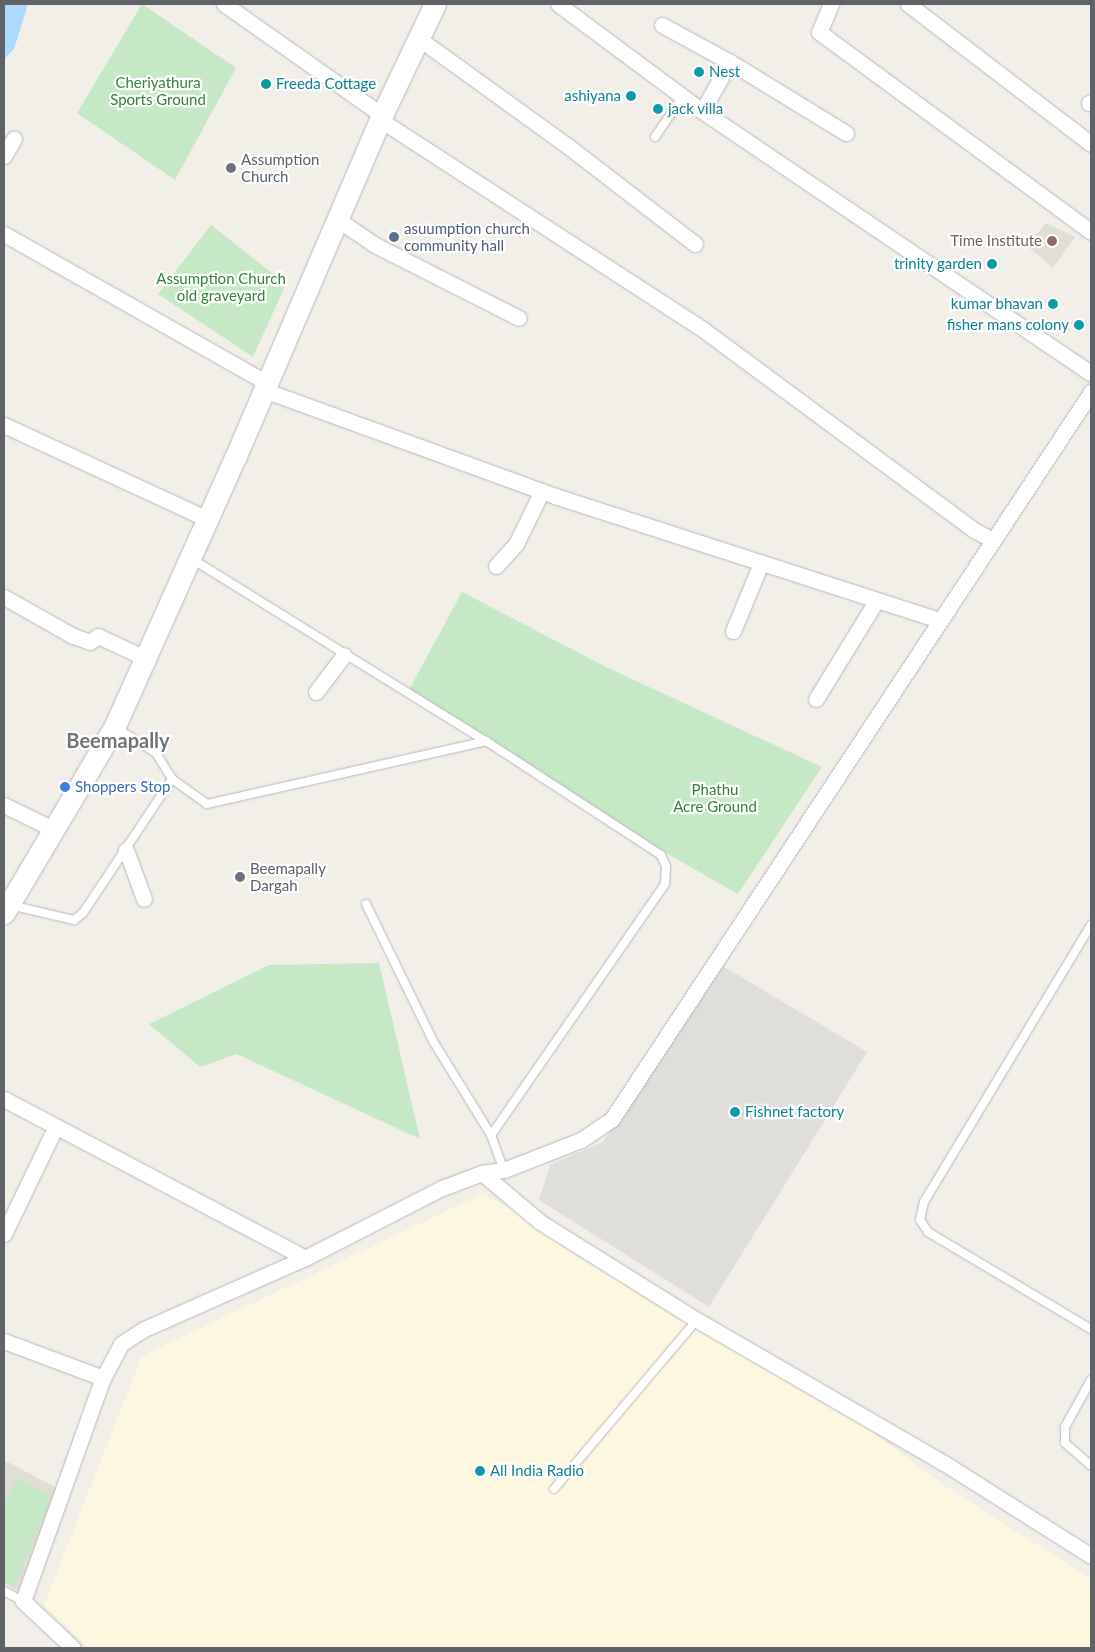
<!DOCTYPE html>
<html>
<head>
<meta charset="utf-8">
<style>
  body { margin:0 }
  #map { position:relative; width:1095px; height:1652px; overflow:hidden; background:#f1efe8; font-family:Lato,sans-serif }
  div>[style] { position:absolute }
  .commercial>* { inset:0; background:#fef7e0 }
  .industrial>* { inset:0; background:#e0deda }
  .education>* { inset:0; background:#e1ded6 }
  .green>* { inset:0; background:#c5e8c5 }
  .water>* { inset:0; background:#aadaff }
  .roads { filter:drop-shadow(0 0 1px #b5b8bc) drop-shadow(0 0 1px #b5b8bc) }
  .lane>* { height:8px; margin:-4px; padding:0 4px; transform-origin:4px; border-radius:4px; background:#fff }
  .street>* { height:15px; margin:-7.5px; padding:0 7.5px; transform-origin:7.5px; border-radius:7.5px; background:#fff }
  .secondary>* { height:21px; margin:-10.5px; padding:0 10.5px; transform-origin:10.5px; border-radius:10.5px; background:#fff }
  .dots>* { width:14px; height:14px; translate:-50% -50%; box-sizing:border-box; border:2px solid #fff; border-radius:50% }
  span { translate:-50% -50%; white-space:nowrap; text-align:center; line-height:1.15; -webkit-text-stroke:4.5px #fff; paint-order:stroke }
  .culture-label { font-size:15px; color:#0d838f }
  .left { translate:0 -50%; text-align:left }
  .right { translate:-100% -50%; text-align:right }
  .park-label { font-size:15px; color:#348238 }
  .worship-label { font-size:15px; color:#5b616d }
  .service-label { font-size:15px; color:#4e5e75 }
  .education-label { font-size:15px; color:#785e54 }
  .shop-label { font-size:15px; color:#366cbe }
  .district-label { font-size:20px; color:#70757a; font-weight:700 }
  .frame { position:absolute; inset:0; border:5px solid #5f6368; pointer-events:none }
</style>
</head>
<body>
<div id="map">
  <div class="commercial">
    <i style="clip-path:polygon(482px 1194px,557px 1232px,801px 1380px,948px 1488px,1091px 1579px,1091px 1648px,89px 1648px,44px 1605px,142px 1356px)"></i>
  </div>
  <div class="industrial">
    <i style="clip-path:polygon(721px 965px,867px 1052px,709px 1307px,539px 1200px,550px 1165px,603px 1142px)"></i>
  </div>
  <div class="education">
    <i style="clip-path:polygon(1046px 223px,1075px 237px,1053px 268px,1027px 246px)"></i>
    <i style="clip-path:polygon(4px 1460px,57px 1488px,18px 1591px,4px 1583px)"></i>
  </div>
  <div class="green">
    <i style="clip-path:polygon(142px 4px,236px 68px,175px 180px,77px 113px)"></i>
    <i style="clip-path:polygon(211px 225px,286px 284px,253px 357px,158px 294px)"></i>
    <i style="clip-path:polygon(462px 592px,606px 667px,822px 767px,738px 894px,599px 815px,409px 690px)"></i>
    <i style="clip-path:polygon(379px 963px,420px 1139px,237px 1054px,200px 1067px,149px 1024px,269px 965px)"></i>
    <i style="clip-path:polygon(18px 1478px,52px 1496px,15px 1587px,4px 1581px,4px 1504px)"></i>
  </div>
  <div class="water">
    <i style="clip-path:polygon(4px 4px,28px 4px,14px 49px,4px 59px)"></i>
  </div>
  <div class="roads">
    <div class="lane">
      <i style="left:655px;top:137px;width:50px;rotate:-55.7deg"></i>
      <i style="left:192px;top:559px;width:346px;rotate:31.8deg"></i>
      <i style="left:486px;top:741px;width:209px;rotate:33.1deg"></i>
      <i style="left:661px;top:855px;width:12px;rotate:66deg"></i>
      <i style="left:666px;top:866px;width:18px;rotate:93deg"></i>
      <i style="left:665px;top:884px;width:305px;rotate:124.7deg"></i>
      <i style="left:116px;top:728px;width:47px;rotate:32deg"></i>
      <i style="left:156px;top:753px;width:31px;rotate:58deg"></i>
      <i style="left:366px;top:904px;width:153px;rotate:63.9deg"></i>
      <i style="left:433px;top:1041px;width:110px;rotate:58.3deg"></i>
      <i style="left:491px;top:1135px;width:37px;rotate:70deg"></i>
      <i style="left:10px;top:905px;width:66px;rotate:13.2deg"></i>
      <i style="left:74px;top:920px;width:11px;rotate:-38deg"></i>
      <i style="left:83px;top:913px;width:161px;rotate:-56.4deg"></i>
      <i style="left:172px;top:779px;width:43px;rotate:35.5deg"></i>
      <i style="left:207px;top:804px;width:286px;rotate:-12.7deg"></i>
      <i style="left:1091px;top:925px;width:323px;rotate:121.1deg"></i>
      <i style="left:924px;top:1202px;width:18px;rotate:103deg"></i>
      <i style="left:920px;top:1220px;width:14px;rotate:56deg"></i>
      <i style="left:928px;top:1232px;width:190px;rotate:30.8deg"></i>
      <i style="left:1091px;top:1380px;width:54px;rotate:119deg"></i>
      <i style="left:1065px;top:1427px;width:16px;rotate:90deg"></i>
      <i style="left:1065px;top:1443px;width:35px;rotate:41deg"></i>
      <i style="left:554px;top:1489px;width:221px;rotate:-49.8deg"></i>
      <i style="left:4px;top:1591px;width:21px;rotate:28deg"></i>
    </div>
    <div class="street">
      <i style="left:224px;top:4px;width:193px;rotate:35.1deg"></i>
      <i style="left:558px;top:4px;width:179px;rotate:36.6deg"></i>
      <i style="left:702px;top:111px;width:469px;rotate:34deg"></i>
      <i style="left:831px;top:4px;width:30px;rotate:113deg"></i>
      <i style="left:819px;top:32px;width:338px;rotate:36.3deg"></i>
      <i style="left:908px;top:4px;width:230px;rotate:37.4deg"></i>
      <i style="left:662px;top:25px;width:77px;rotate:28.6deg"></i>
      <i style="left:730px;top:62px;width:56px;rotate:119.7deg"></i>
      <i style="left:418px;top:38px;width:186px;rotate:35.8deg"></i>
      <i style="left:569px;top:147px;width:159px;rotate:37.6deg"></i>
      <i style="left:730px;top:62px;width:136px;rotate:31.5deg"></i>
      <i style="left:1089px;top:103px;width:2px;rotate:-27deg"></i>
      <i style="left:379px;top:119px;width:384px;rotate:33deg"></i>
      <i style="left:701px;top:328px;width:340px;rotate:36.5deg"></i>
      <i style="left:974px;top:530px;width:21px;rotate:28deg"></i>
      <i style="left:4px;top:156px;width:20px;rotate:-60deg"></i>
      <i style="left:337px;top:219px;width:46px;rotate:34.4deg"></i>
      <i style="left:375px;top:245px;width:161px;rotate:26.9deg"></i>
      <i style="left:4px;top:234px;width:301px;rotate:29.5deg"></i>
      <i style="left:264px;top:390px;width:310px;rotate:20deg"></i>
      <i style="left:555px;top:496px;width:404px;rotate:17.9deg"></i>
      <i style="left:4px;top:425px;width:221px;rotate:24.8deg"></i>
      <i style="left:496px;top:566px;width:30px;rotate:-48deg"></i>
      <i style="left:516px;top:544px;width:59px;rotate:-63.9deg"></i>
      <i style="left:4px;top:597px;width:79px;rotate:29.5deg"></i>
      <i style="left:73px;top:636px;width:18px;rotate:19deg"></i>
      <i style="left:90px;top:642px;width:10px;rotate:-37deg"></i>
      <i style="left:98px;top:636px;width:52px;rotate:25.1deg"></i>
      <i style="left:733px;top:631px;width:74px;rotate:-67.6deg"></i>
      <i style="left:316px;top:692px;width:46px;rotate:-52.9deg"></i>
      <i style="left:816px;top:699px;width:115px;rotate:-58.5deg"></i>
      <i style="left:4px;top:805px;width:55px;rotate:26.1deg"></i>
      <i style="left:126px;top:850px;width:52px;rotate:69.8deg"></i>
      <i style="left:4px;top:1099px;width:340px;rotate:27.8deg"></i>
      <i style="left:482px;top:1173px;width:76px;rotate:40.2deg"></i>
      <i style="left:540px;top:1222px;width:185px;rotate:32deg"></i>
      <i style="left:697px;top:1320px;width:285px;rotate:30.1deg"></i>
      <i style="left:944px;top:1463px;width:174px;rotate:32.3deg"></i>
      <i style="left:4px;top:1234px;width:118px;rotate:-64.3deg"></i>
      <i style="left:4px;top:1341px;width:106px;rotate:20.5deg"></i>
      <i style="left:73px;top:1648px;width:69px;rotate:-136.8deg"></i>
      <i style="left:23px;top:1601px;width:237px;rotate:-70.3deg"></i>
      <i style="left:103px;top:1378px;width:38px;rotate:-62deg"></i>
      <i style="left:121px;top:1344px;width:27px;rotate:-33deg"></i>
      <i style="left:144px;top:1329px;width:176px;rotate:-23.8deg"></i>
      <i style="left:305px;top:1258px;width:154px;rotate:-27.1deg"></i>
      <i style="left:442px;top:1188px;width:43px;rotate:-20.6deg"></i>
      <i style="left:482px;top:1173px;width:22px;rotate:-8deg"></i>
      <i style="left:504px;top:1170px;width:83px;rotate:-21.3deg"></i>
      <i style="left:581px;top:1140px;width:37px;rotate:-34deg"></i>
      <i style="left:612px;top:1119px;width:871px;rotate:-56.62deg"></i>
    </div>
    <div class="secondary">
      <i style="left:4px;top:913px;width:215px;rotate:-59.3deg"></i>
      <i style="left:114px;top:728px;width:296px;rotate:-65.9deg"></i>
      <i style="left:235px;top:458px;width:373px;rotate:-66.8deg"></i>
      <i style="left:382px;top:115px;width:123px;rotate:-64.5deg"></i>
    </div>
  </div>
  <div class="dots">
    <i style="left:699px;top:72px;background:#0f9aa8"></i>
    <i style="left:266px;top:84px;background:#0f9aa8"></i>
    <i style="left:631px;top:96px;background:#0f9aa8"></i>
    <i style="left:658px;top:109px;background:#0f9aa8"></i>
    <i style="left:231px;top:168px;background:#6b7280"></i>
    <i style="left:394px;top:237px;background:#5c6f8a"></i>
    <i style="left:1052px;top:241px;background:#8d6e63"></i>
    <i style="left:992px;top:264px;background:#0f9aa8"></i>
    <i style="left:1053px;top:304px;background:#0f9aa8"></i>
    <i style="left:1079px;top:325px;background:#0f9aa8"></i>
    <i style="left:65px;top:787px;background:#3f7fe0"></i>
    <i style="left:240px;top:877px;background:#6b7280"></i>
    <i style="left:735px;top:1112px;background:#0f9aa8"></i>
    <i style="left:480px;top:1471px;background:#0f9aa8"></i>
  </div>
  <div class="culture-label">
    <span class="left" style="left:709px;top:72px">Nest</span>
    <span class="left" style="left:276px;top:84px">Freeda Cottage</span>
    <span class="right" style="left:621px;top:96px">ashiyana</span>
    <span class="left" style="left:668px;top:109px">jack villa</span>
    <span class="right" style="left:982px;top:264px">trinity garden</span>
    <span class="right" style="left:1043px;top:304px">kumar bhavan</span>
    <span class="right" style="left:1069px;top:325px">fisher mans colony</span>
    <span class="left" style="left:745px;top:1112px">Fishnet factory</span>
    <span class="left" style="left:490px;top:1471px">All India Radio</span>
  </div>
  <div class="park-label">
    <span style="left:158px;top:91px">Cheriyathura<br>Sports Ground</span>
    <span style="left:221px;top:287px">Assumption Church<br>old graveyard</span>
    <span style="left:715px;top:798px">Phathu<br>Acre Ground</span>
  </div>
  <div class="worship-label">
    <span class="left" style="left:241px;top:168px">Assumption<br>Church</span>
    <span class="left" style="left:250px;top:877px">Beemapally<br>Dargah</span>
  </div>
  <div class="service-label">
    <span class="left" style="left:404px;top:237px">asuumption church<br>community hall</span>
  </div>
  <div class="education-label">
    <span class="right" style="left:1042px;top:241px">Time Institute</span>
  </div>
  <div class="shop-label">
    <span class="left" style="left:75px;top:787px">Shoppers Stop</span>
  </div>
  <div class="district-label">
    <span style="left:118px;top:740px">Beemapally</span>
  </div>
  <div class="frame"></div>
</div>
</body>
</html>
